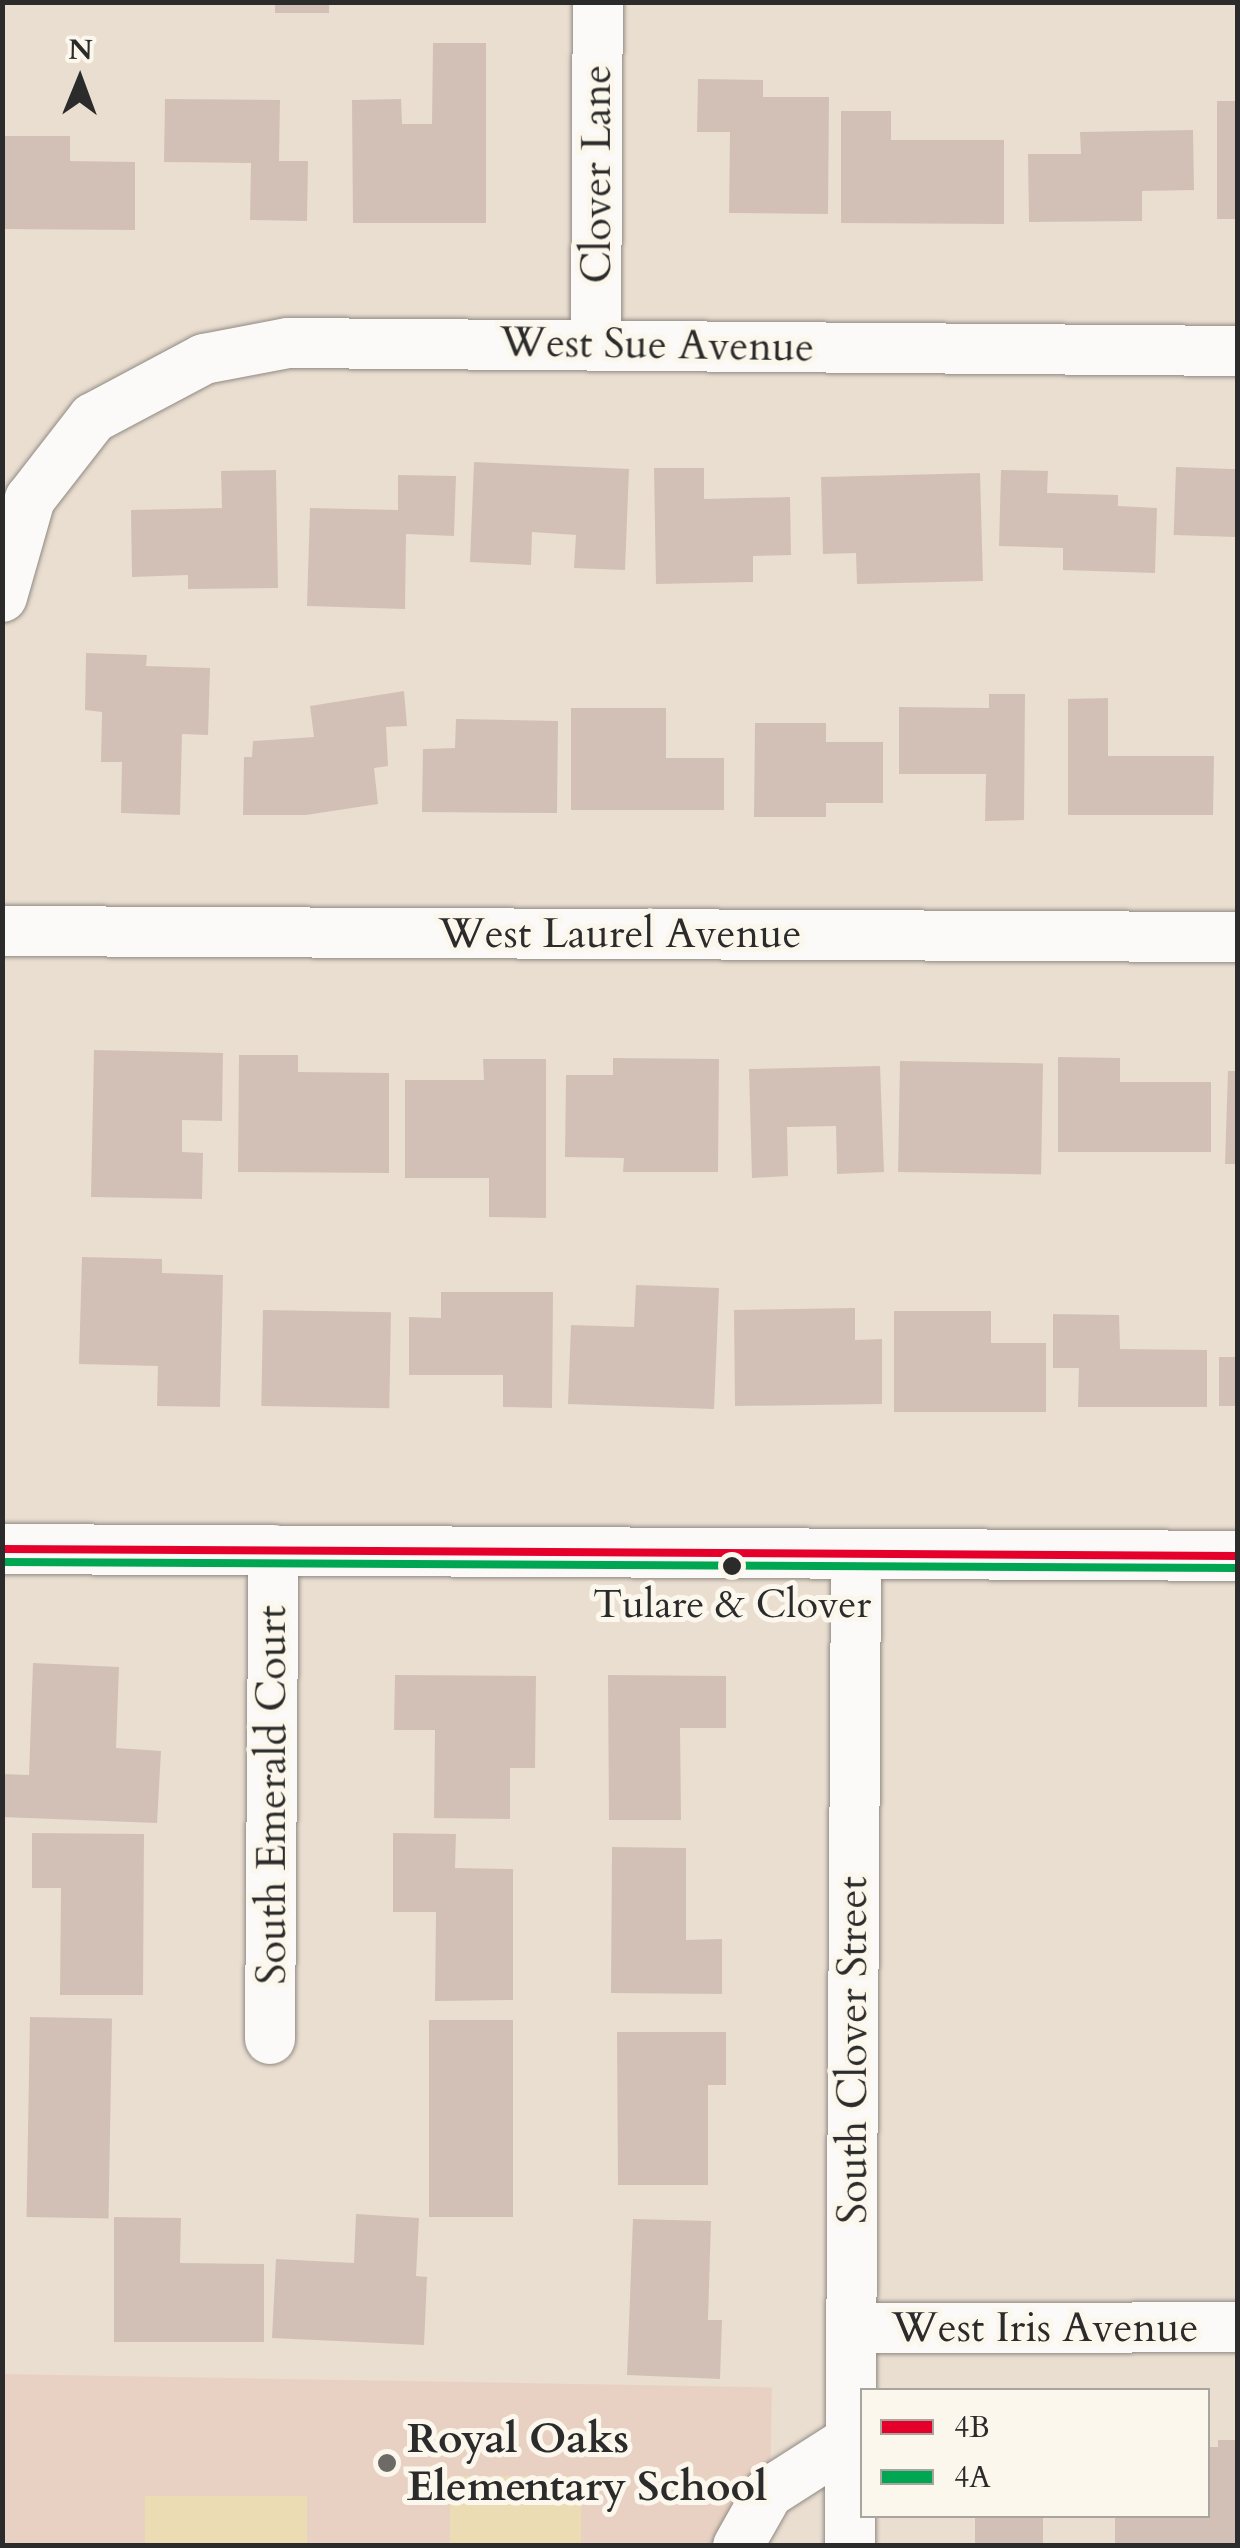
<!DOCTYPE html>
<html>
<head>
<meta charset="utf-8">
<style>
  body { margin:0 }
  #map { position:relative; width:1240px; height:2548px; overflow:hidden; background:#eaded0; font-family:Cardo,serif }
  div>[style] { position:absolute }
  .built>* { inset:0; background:#e8d1c2; transform-origin:0 0 }
  .sand>* { inset:0; background:#ecdcb4; transform-origin:0 0 }
  .building>* { inset:0; background:#d2c0b6; transform-origin:0 0 }
  .roads { filter:drop-shadow(0 0 2px #908a83) drop-shadow(0 0 2px #908a83) }
  .minor>* { height:50px; margin:-25px; padding:0 25px; transform-origin:25px; border-radius:25px; background:#fcfaf8 }
  .bus-1>* { height:8px; margin:-4px; padding:0 4px; transform-origin:4px; border-radius:4px; background:#e4002b }
  .bus-2>* { height:8px; margin:-4px; padding:0 4px; transform-origin:4px; border-radius:4px; background:#00a651 }
  .dots>* { width:28px; height:28px; translate:-50% -50%; box-sizing:border-box; border:5px solid #fbf7ec; border-radius:50% }
  span { translate:-50% -50%; white-space:nowrap; text-align:center; line-height:1.15; -webkit-text-stroke:10px #fbf7ec; paint-order:stroke }
  .bus-label { font-size:40px; color:#2b2b2b }
  .street-label { font-size:42px; color:#2b2b2b }
  .poi-label { font-size:42px; color:#2b2b2b; font-weight:700 }
  .left { translate:0 -50%; text-align:left }
  .frame { position:absolute; inset:0; border:5px solid #2b2b2b; pointer-events:none }
  .legend { position:absolute; left:860px; top:2388px; width:350px; height:130px; box-sizing:border-box; background:#fbf7ec; border:2px solid #a8a59f; margin:0; padding:12px 18px; list-style:none; font-size:30px; color:#2b2b2b }
  .legend li { display:flex; align-items:center; gap:20px; height:50px }
  .legend b { width:50px; border:2px solid #a8a59f }
  .north { position:absolute; left:30px; top:30px; width:100px; height:100px; -webkit-text-stroke:8px #fbf7ec; paint-order:stroke; rotate:1deg; font-size:28px; font-weight:700; line-height:40px; text-align:center; color:#2b2b2b }
  .north::after { content:''; display:block; margin:auto; width:35px; height:45px; background:#2b2b2b; clip-path:polygon(50% 0,100% 100%,50% 72%,0 100%) }
</style>
</head>
<body>
<div id="map">
  <div class="built">
    <i style="left:3px;top:2374px;width:769px;height:172px;rotate:1deg"></i>
  </div>
  <div class="sand">
    <i style="left:450px;top:2476px;width:131px;height:69px"></i>
    <i style="left:145px;top:2496px;width:162px;height:49px"></i>
  </div>
  <div class="building">
    <i style="left:275px;top:2px;width:54px;height:11px"></i>
    <i style="clip-path:polygon(433px 43px,486px 43px,486px 223px,353px 223px,352px 100px,401px 99px,402px 124px,432px 124px)"></i>
    <i style="clip-path:polygon(698px 79px,763px 80px,763px 97px,829px 97px,828px 214px,729px 213px,730px 132px,697px 132px)"></i>
    <i style="clip-path:polygon(165px 99px,280px 100px,279px 161px,308px 161px,307px 221px,250px 220px,251px 163px,164px 162px)"></i>
    <i style="left:1217px;top:101px;width:21px;height:118px"></i>
    <i style="clip-path:polygon(841px 111px,891px 111px,891px 140px,1004px 140px,1004px 224px,841px 223px)"></i>
    <i style="clip-path:polygon(1193px 130px,1194px 190px,1142px 191px,1142px 221px,1029px 222px,1028px 154px,1081px 154px,1080px 132px)"></i>
    <i style="clip-path:polygon(2px 136px,70px 136px,70px 161px,135px 162px,135px 230px,2px 229px)"></i>
    <i style="clip-path:polygon(474px 462px,629px 469px,625px 570px,574px 568px,576px 535px,532px 532px,531px 565px,470px 562px)"></i>
    <i style="left:1176px;top:467px;width:62px;height:68px;rotate:2deg"></i>
    <i style="clip-path:polygon(654px 468px,704px 468px,704px 499px,790px 497px,791px 555px,753px 556px,753px 582px,656px 584px)"></i>
    <i style="clip-path:polygon(276px 470px,278px 588px,188px 589px,188px 575px,132px 577px,131px 510px,222px 508px,221px 471px)"></i>
    <i style="clip-path:polygon(1001px 470px,1048px 471px,1047px 493px,1118px 495px,1118px 506px,1157px 508px,1155px 573px,1063px 570px,1063px 548px,999px 546px)"></i>
    <i style="clip-path:polygon(980px 473px,983px 581px,857px 584px,856px 553px,823px 554px,821px 477px)"></i>
    <i style="clip-path:polygon(398px 475px,456px 476px,454px 536px,406px 534px,405px 609px,307px 606px,310px 508px,398px 510px)"></i>
    <i style="clip-path:polygon(86px 653px,147px 655px,146px 666px,210px 668px,208px 735px,182px 734px,180px 815px,121px 813px,122px 762px,101px 762px,102px 712px,85px 710px)"></i>
    <i style="clip-path:polygon(404px 691px,407px 726px,386px 727px,388px 766px,374px 768px,378px 804px,306px 815px,243px 815px,244px 757px,252px 757px,253px 741px,314px 737px,310px 706px)"></i>
    <i style="clip-path:polygon(989px 694px,1025px 694px,1024px 820px,985px 821px,986px 774px,899px 774px,899px 707px,989px 708px)"></i>
    <i style="clip-path:polygon(1108px 698px,1108px 756px,1214px 756px,1213px 815px,1068px 815px,1068px 699px)"></i>
    <i style="clip-path:polygon(571px 708px,666px 708px,666px 758px,724px 758px,724px 810px,571px 810px)"></i>
    <i style="clip-path:polygon(456px 719px,558px 721px,557px 813px,422px 812px,423px 749px,455px 748px)"></i>
    <i style="clip-path:polygon(755px 723px,826px 723px,826px 742px,883px 742px,883px 803px,826px 803px,826px 817px,754px 817px)"></i>
    <i style="clip-path:polygon(94px 1050px,223px 1053px,222px 1121px,182px 1120px,182px 1152px,203px 1153px,202px 1199px,91px 1197px)"></i>
    <i style="clip-path:polygon(239px 1055px,298px 1055px,298px 1072px,389px 1073px,389px 1173px,238px 1172px)"></i>
    <i style="clip-path:polygon(1058px 1057px,1120px 1058px,1120px 1082px,1211px 1082px,1211px 1152px,1058px 1152px)"></i>
    <i style="clip-path:polygon(613px 1058px,719px 1059px,718px 1172px,623px 1172px,624px 1158px,565px 1157px,566px 1075px,613px 1075px)"></i>
    <i style="clip-path:polygon(483px 1059px,546px 1059px,546px 1218px,489px 1217px,489px 1178px,405px 1178px,405px 1080px,484px 1080px)"></i>
    <i style="left:900px;top:1061px;width:143px;height:111px;rotate:1deg"></i>
    <i style="clip-path:polygon(880px 1066px,884px 1172px,837px 1174px,836px 1126px,787px 1127px,788px 1176px,752px 1178px,749px 1069px)"></i>
    <i style="clip-path:polygon(1228px 1071px,1238px 1071px,1238px 1164px,1225px 1164px)"></i>
    <i style="clip-path:polygon(82px 1257px,162px 1259px,162px 1273px,223px 1275px,220px 1407px,157px 1406px,158px 1366px,79px 1364px)"></i>
    <i style="clip-path:polygon(636px 1285px,719px 1288px,714px 1409px,568px 1404px,571px 1325px,634px 1327px)"></i>
    <i style="clip-path:polygon(441px 1292px,553px 1292px,552px 1408px,503px 1407px,503px 1375px,409px 1375px,409px 1317px,441px 1318px)"></i>
    <i style="clip-path:polygon(855px 1308px,855px 1340px,882px 1339px,882px 1404px,735px 1406px,734px 1310px)"></i>
    <i style="left:263px;top:1310px;width:128px;height:96px;rotate:1deg"></i>
    <i style="clip-path:polygon(894px 1311px,991px 1311px,991px 1343px,1046px 1343px,1046px 1412px,894px 1412px)"></i>
    <i style="clip-path:polygon(1053px 1314px,1119px 1315px,1120px 1349px,1207px 1350px,1207px 1407px,1078px 1407px,1079px 1368px,1053px 1368px)"></i>
    <i style="left:1219px;top:1357px;width:19px;height:49px"></i>
    <i style="clip-path:polygon(33px 1663px,119px 1667px,116px 1748px,161px 1751px,157px 1823px,2px 1817px,2px 1774px,29px 1775px)"></i>
    <i style="clip-path:polygon(395px 1675px,536px 1676px,535px 1768px,510px 1768px,510px 1819px,434px 1818px,435px 1730px,394px 1730px)"></i>
    <i style="clip-path:polygon(608px 1675px,726px 1676px,726px 1728px,680px 1728px,681px 1820px,609px 1820px)"></i>
    <i style="clip-path:polygon(32px 1833px,144px 1834px,143px 1995px,60px 1995px,61px 1888px,32px 1888px)"></i>
    <i style="clip-path:polygon(393px 1833px,456px 1834px,455px 1868px,513px 1869px,513px 2000px,435px 2001px,436px 1912px,393px 1912px)"></i>
    <i style="clip-path:polygon(612px 1847px,686px 1848px,686px 1940px,722px 1939px,722px 1994px,611px 1993px)"></i>
    <i style="left:30px;top:2017px;width:82px;height:200px;rotate:1deg"></i>
    <i style="left:429px;top:2020px;width:84px;height:197px"></i>
    <i style="clip-path:polygon(617px 2032px,726px 2032px,726px 2085px,708px 2085px,708px 2185px,618px 2185px)"></i>
    <i style="clip-path:polygon(356px 2214px,419px 2218px,416px 2276px,427px 2277px,424px 2345px,272px 2338px,276px 2259px,354px 2263px)"></i>
    <i style="clip-path:polygon(114px 2217px,181px 2218px,180px 2263px,264px 2264px,264px 2342px,114px 2342px)"></i>
    <i style="clip-path:polygon(633px 2219px,711px 2221px,708px 2320px,722px 2320px,720px 2379px,627px 2375px)"></i>
    <i style="clip-path:polygon(1218px 2440px,1238px 2440px,1238px 2546px,1115px 2546px,1115px 2516px,1208px 2516px,1208px 2447px,1218px 2447px)"></i>
    <i style="left:975px;top:2516px;width:68px;height:30px"></i>
  </div>
  <div class="roads">
    <div class="minor">
      <i style="left:596px;top:345px;width:343px;rotate:-89.7deg"></i>
      <i style="left:2px;top:597px;width:102px;rotate:-74.1deg"></i>
      <i style="left:30px;top:499px;width:103px;rotate:-52.1deg"></i>
      <i style="left:93px;top:418px;width:126px;rotate:-28deg"></i>
      <i style="left:204px;top:359px;width:86px;rotate:-10.8deg"></i>
      <i style="left:288px;top:343px;width:950px;rotate:0.48deg"></i>
      <i style="left:2px;top:931px;width:1236px;rotate:0.28deg"></i>
      <i style="left:2px;top:1549px;width:1236px;rotate:0.32deg"></i>
      <i style="left:270px;top:2039px;width:489px;rotate:-89.6deg"></i>
      <i style="left:852px;top:2328px;width:386px;rotate:-0.1deg"></i>
      <i style="left:738px;top:2546px;width:61px;rotate:-60.5deg"></i>
      <i style="left:768px;top:2493px;width:98px;rotate:-32.6deg"></i>
      <i style="left:850px;top:2546px;width:992px;rotate:-89.65deg"></i>
    </div>
  </div>
  <div class="bus-1">
    <i style="left:2px;top:1549px;width:1236px;rotate:0.32deg"></i>
  </div>
  <div class="bus-2">
    <i style="left:2px;top:1562px;width:1236px;rotate:0.28deg"></i>
  </div>
  <div class="dots">
    <i style="left:732px;top:1566px;background:#2b2b2b"></i>
    <i style="left:387px;top:2463px;background:#6e6a65"></i>
  </div>
  <div class="bus-label">
    <span style="left:732px;top:1605px">Tulare &amp; Clover</span>
  </div>
  <div class="street-label">
    <span style="left:597px;top:174px;rotate:-90deg">Clover Lane</span>
    <span style="left:657px;top:345px;rotate:1deg">West Sue Avenue</span>
    <span style="left:620px;top:934px">West Laurel Avenue</span>
    <span style="left:272px;top:1795px;rotate:-90deg">South Emerald Court</span>
    <span style="left:853px;top:2050px;rotate:-90deg">South Clover Street</span>
    <span style="left:1045px;top:2328px">West Iris Avenue</span>
  </div>
  <div class="poi-label">
    <span class="left" style="left:407px;top:2463px">Royal Oaks<br>Elementary School</span>
  </div>
  <div class="frame"></div>
  <ul class="legend">
  <li><b style="height:12px;background:#e4002b"></b>4B</li>
  <li><b style="height:12px;background:#00a651"></b>4A</li>
  </ul>
  <div class="north">N</div>
</div>
</body>
</html>
